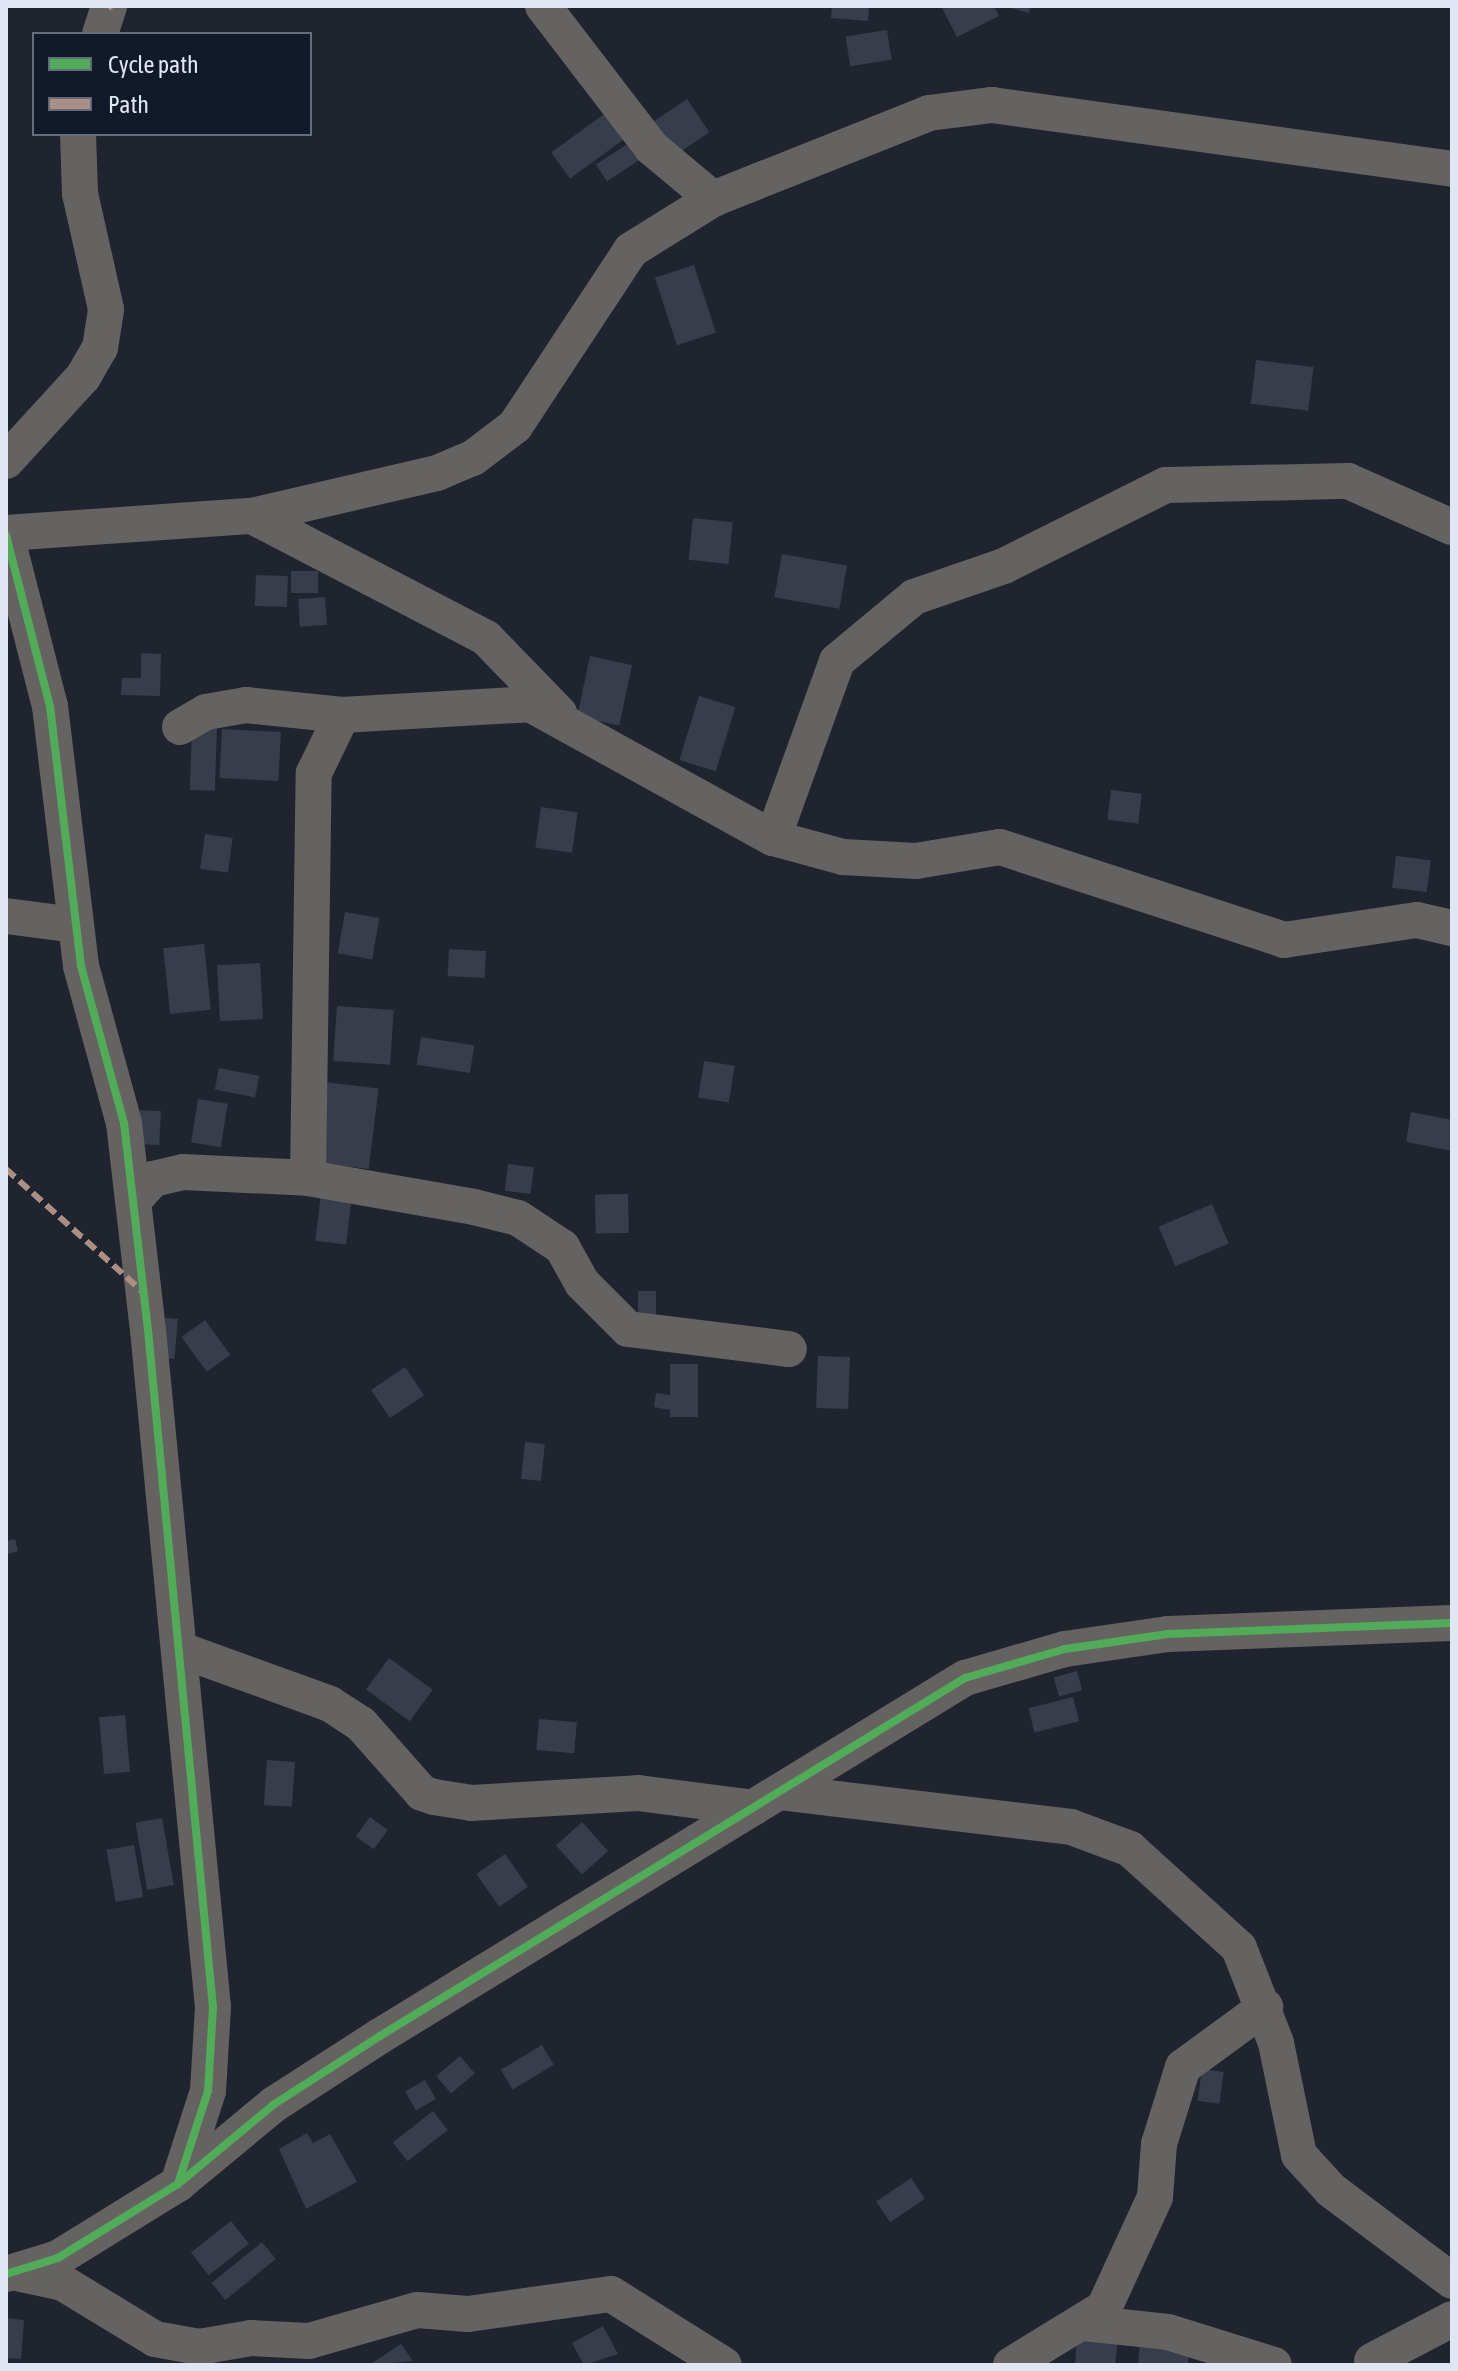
<!DOCTYPE html>
<html>
<head>
<meta charset="utf-8">
<style>
  body { margin:0 }
  #map { position:relative; width:1458px; height:2371px; overflow:hidden; background:#20242e; font-family:"Asap Condensed",sans-serif }
  div>[style] { position:absolute }
  .building>* { inset:0; background:#373d4a; transform-origin:0 0 }
  .minor>* { height:36px; margin:-18px; padding:0 18px; transform-origin:18px; border-radius:18px; background:#646362 }
  .quiet>* { height:6px; margin-top:-3px; transform-origin:0; background:repeating-linear-gradient(90deg,#ac8f84 0 12px,transparent 0 18px) }
  .cycleway>* { height:8px; margin:-4px; padding:0 4px; transform-origin:4px; border-radius:4px; background:#51ab58 }
  span { translate:-50% -50%; white-space:nowrap; text-align:center; line-height:1.15; -webkit-text-stroke:6px #11192a; paint-order:stroke }
  .frame { position:absolute; inset:0; border:8px solid #e0e6f2; pointer-events:none }
  .legend { position:absolute; left:32px; top:32px; width:280px; height:104px; box-sizing:border-box; background:#11192a; border:2px solid #646b7a; margin:0; padding:10px 14px; list-style:none; font-size:24px; color:#e0e6f2 }
  .legend li { display:flex; align-items:center; gap:16px; height:40px }
  .legend b { width:40px; border:2px solid #646b7a }
</style>
</head>
<body>
<div id="map">
  <div class="building">
    <i style="clip-path:polygon(832px 6px,869px 6px,868px 21px,831px 18px)"></i>
    <i style="clip-path:polygon(941px 6px,994px 6px,999px 16px,957px 37px)"></i>
    <i style="clip-path:polygon(1003px 6px,1030px 6px,1029px 13px)"></i>
    <i style="left:887px;top:30px;width:30px;height:42px;rotate:81deg"></i>
    <i style="left:687px;top:99px;width:40px;height:42px;rotate:56deg"></i>
    <i style="left:607px;top:112px;width:32px;height:69px;rotate:54deg"></i>
    <i style="left:632px;top:141px;width:20px;height:43px;rotate:57deg"></i>
    <i style="left:694px;top:265px;width:71px;height:41px;rotate:72deg"></i>
    <i style="left:1256px;top:360px;width:58px;height:44px;rotate:7deg"></i>
    <i style="left:693px;top:518px;width:40px;height:42px;rotate:6deg"></i>
    <i style="left:782px;top:554px;width:66px;height:44px;rotate:10deg"></i>
    <i style="left:291px;top:571px;width:27px;height:22px"></i>
    <i style="left:256px;top:575px;width:32px;height:31px;rotate:2deg"></i>
    <i style="left:325px;top:597px;width:28px;height:27px;rotate:86deg"></i>
    <i style="clip-path:polygon(141px 653px,161px 654px,160px 696px,121px 695px,122px 678px,141px 678px)"></i>
    <i style="left:590px;top:656px;width:43px;height:62px;rotate:12deg"></i>
    <i style="left:699px;top:696px;width:38px;height:67px;rotate:17deg"></i>
    <i style="left:192px;top:727px;width:25px;height:63px;rotate:2deg"></i>
    <i style="left:222px;top:729px;width:59px;height:49px;rotate:3deg"></i>
    <i style="left:1111px;top:790px;width:31px;height:30px;rotate:7deg"></i>
    <i style="left:541px;top:807px;width:37px;height:41px;rotate:8deg"></i>
    <i style="left:205px;top:834px;width:28px;height:35px;rotate:8deg"></i>
    <i style="left:1396px;top:856px;width:35px;height:32px;rotate:7deg"></i>
    <i style="left:345px;top:912px;width:35px;height:42px;rotate:10deg"></i>
    <i style="left:204px;top:944px;width:66px;height:41px;rotate:84deg"></i>
    <i style="left:449px;top:949px;width:37px;height:27px;rotate:3deg"></i>
    <i style="left:260px;top:963px;width:56px;height:43px;rotate:87deg"></i>
    <i style="left:337px;top:1006px;width:57px;height:55px;rotate:4deg"></i>
    <i style="left:421px;top:1037px;width:54px;height:28px;rotate:9deg"></i>
    <i style="left:704px;top:1061px;width:31px;height:37px;rotate:9deg"></i>
    <i style="left:219px;top:1068px;width:41px;height:22px;rotate:11deg"></i>
    <i style="left:325px;top:1082px;width:54px;height:81px;rotate:7deg"></i>
    <i style="left:198px;top:1099px;width:30px;height:44px;rotate:9deg"></i>
    <i style="left:140px;top:1110px;width:21px;height:34px;rotate:3deg"></i>
    <i style="clip-path:polygon(1411px 1112px,1452px 1120px,1452px 1151px,1406px 1142px)"></i>
    <i style="left:508px;top:1164px;width:26px;height:27px;rotate:7deg"></i>
    <i style="left:321px;top:1194px;width:31px;height:47px;rotate:7deg"></i>
    <i style="left:628px;top:1194px;width:39px;height:33px;rotate:89deg"></i>
    <i style="left:1212px;top:1204px;width:43px;height:58px;rotate:67deg"></i>
    <i style="left:638px;top:1291px;width:18px;height:31px"></i>
    <i style="left:154px;top:1317px;width:24px;height:40px;rotate:5deg"></i>
    <i style="left:205px;top:1320px;width:43px;height:29px;rotate:54deg"></i>
    <i style="left:818px;top:1356px;width:32px;height:52px;rotate:2deg"></i>
    <i style="clip-path:polygon(670px 1364px,698px 1364px,698px 1417px,670px 1417px,670px 1410px,654px 1407px,656px 1393px,670px 1395px)"></i>
    <i style="left:405px;top:1367px;width:34px;height:41px;rotate:56deg"></i>
    <i style="left:525px;top:1442px;width:20px;height:37px;rotate:6deg"></i>
    <i style="clip-path:polygon(15px 1539px,18px 1551px,6px 1555px,6px 1541px)"></i>
    <i style="left:389px;top:1658px;width:54px;height:39px;rotate:36deg"></i>
    <i style="left:1077px;top:1671px;width:20px;height:24px;rotate:75deg"></i>
    <i style="left:1073px;top:1697px;width:25px;height:46px;rotate:76deg"></i>
    <i style="left:125px;top:1715px;width:57px;height:26px;rotate:85deg"></i>
    <i style="left:539px;top:1719px;width:38px;height:31px;rotate:5deg"></i>
    <i style="left:267px;top:1760px;width:28px;height:45px;rotate:4deg"></i>
    <i style="left:370px;top:1817px;width:22px;height:24px;rotate:36deg"></i>
    <i style="left:162px;top:1818px;width:68px;height:27px;rotate:80deg"></i>
    <i style="left:582px;top:1822px;width:39px;height:35px;rotate:48deg"></i>
    <i style="left:134px;top:1845px;width:53px;height:28px;rotate:80deg"></i>
    <i style="left:505px;top:1854px;width:40px;height:35px;rotate:55deg"></i>
    <i style="left:542px;top:2045px;width:23px;height:48px;rotate:59deg"></i>
    <i style="left:460px;top:2056px;width:23px;height:31px;rotate:50deg"></i>
    <i style="left:1202px;top:2069px;width:22px;height:32px;rotate:8deg"></i>
    <i style="left:425px;top:2080px;width:22px;height:23px;rotate:60deg"></i>
    <i style="left:433px;top:2111px;width:24px;height:51px;rotate:52deg"></i>
    <i style="clip-path:polygon(307px 2133px,313px 2143px,330px 2134px,357px 2182px,306px 2209px,279px 2149px)"></i>
    <i style="left:911px;top:2178px;width:25px;height:42px;rotate:56deg"></i>
    <i style="left:231px;top:2221px;width:29px;height:51px;rotate:52deg"></i>
    <i style="left:262px;top:2242px;width:22px;height:65px;rotate:51deg"></i>
    <i style="clip-path:polygon(6px 2318px,24px 2320px,21px 2359px,6px 2358px)"></i>
    <i style="clip-path:polygon(603px 2326px,618px 2354px,584px 2365px,572px 2343px)"></i>
    <i style="clip-path:polygon(1077px 2335px,1118px 2339px,1115px 2365px,1075px 2365px)"></i>
    <i style="clip-path:polygon(1140px 2342px,1189px 2347px,1188px 2365px,1138px 2365px)"></i>
    <i style="clip-path:polygon(401px 2344px,413px 2361px,369px 2365px)"></i>
  </div>
  <div class="minor">
    <i style="left:543px;top:6px;width:179px;rotate:52.5deg"></i>
    <i style="left:652px;top:148px;width:80px;rotate:39.9deg"></i>
    <i style="left:100px;top:34px;width:29px;rotate:-72deg"></i>
    <i style="left:6px;top:461px;width:114px;rotate:-47.5deg"></i>
    <i style="left:83px;top:377px;width:34px;rotate:-60deg"></i>
    <i style="left:100px;top:348px;width:39px;rotate:-81deg"></i>
    <i style="left:106px;top:309px;width:118px;rotate:-102.7deg"></i>
    <i style="left:80px;top:194px;width:60px;rotate:-91.9deg"></i>
    <i style="left:252px;top:516px;width:264px;rotate:27.5deg"></i>
    <i style="left:486px;top:638px;width:105px;rotate:45.8deg"></i>
    <i style="left:6px;top:533px;width:247px;rotate:-4deg"></i>
    <i style="left:252px;top:516px;width:190px;rotate:-13.1deg"></i>
    <i style="left:437px;top:473px;width:39px;rotate:-23deg"></i>
    <i style="left:473px;top:458px;width:53px;rotate:-37.3deg"></i>
    <i style="left:515px;top:426px;width:211px;rotate:-56.6deg"></i>
    <i style="left:631px;top:250px;width:97px;rotate:-31.9deg"></i>
    <i style="left:713px;top:199px;width:232px;rotate:-21.7deg"></i>
    <i style="left:929px;top:113px;width:64px;rotate:-7.2deg"></i>
    <i style="left:992px;top:105px;width:464px;rotate:7.9deg"></i>
    <i style="left:6px;top:535px;width:177px;rotate:75.6deg"></i>
    <i style="left:50px;top:706px;width:262px;rotate:83.2deg"></i>
    <i style="left:81px;top:966px;width:163px;rotate:74.7deg"></i>
    <i style="left:124px;top:1123px;width:208px;rotate:83.4deg"></i>
    <i style="left:148px;top:1330px;width:680px;rotate:84.52deg"></i>
    <i style="left:213px;top:2007px;width:84px;rotate:93.4deg"></i>
    <i style="left:208px;top:2091px;width:98px;rotate:107.9deg"></i>
    <i style="left:180px;top:727px;width:30px;rotate:-30deg"></i>
    <i style="left:206px;top:712px;width:41px;rotate:-9.9deg"></i>
    <i style="left:246px;top:705px;width:97px;rotate:5.9deg"></i>
    <i style="left:342px;top:715px;width:188px;rotate:-3.3deg"></i>
    <i style="left:530px;top:704px;width:277px;rotate:28.9deg"></i>
    <i style="left:773px;top:838px;width:73px;rotate:15.2deg"></i>
    <i style="left:843px;top:857px;width:73px;rotate:3.1deg"></i>
    <i style="left:916px;top:861px;width:85px;rotate:-9.5deg"></i>
    <i style="left:1000px;top:847px;width:299px;rotate:18.1deg"></i>
    <i style="left:1284px;top:940px;width:134px;rotate:-8.6deg"></i>
    <i style="left:1417px;top:920px;width:36px;rotate:13deg"></i>
    <i style="left:773px;top:838px;width:188px;rotate:-70.1deg"></i>
    <i style="left:837px;top:661px;width:100px;rotate:-39.7deg"></i>
    <i style="left:914px;top:597px;width:95px;rotate:-19deg"></i>
    <i style="left:1004px;top:566px;width:181px;rotate:-26.6deg"></i>
    <i style="left:1166px;top:485px;width:182px;rotate:-1.3deg"></i>
    <i style="left:1348px;top:481px;width:114px;rotate:23.9deg"></i>
    <i style="left:6px;top:916px;width:70px;rotate:7.4deg"></i>
    <i style="left:308px;top:1178px;width:405px;rotate:-89.2deg"></i>
    <i style="left:314px;top:773px;width:64px;rotate:-64.2deg"></i>
    <i style="left:134px;top:1200px;width:28px;rotate:-48deg"></i>
    <i style="left:153px;top:1179px;width:31px;rotate:-13deg"></i>
    <i style="left:183px;top:1172px;width:125px;rotate:2.7deg"></i>
    <i style="left:308px;top:1178px;width:169px;rotate:9.9deg"></i>
    <i style="left:474px;top:1207px;width:45px;rotate:14deg"></i>
    <i style="left:518px;top:1218px;width:53px;rotate:33.4deg"></i>
    <i style="left:562px;top:1247px;width:41px;rotate:60.9deg"></i>
    <i style="left:582px;top:1283px;width:65px;rotate:45deg"></i>
    <i style="left:628px;top:1329px;width:162px;rotate:7.1deg"></i>
    <i style="left:181px;top:1650px;width:158px;rotate:19.9deg"></i>
    <i style="left:330px;top:1704px;width:37px;rotate:33deg"></i>
    <i style="left:361px;top:1724px;width:92px;rotate:48.5deg"></i>
    <i style="left:422px;top:1793px;width:13px;rotate:18deg"></i>
    <i style="left:434px;top:1797px;width:37px;rotate:9deg"></i>
    <i style="left:471px;top:1803px;width:167px;rotate:-3.4deg"></i>
    <i style="left:638px;top:1793px;width:116px;rotate:7.4deg"></i>
    <i style="left:787px;top:1793px;width:286px;rotate:6.8deg"></i>
    <i style="left:1071px;top:1827px;width:63px;rotate:20.4deg"></i>
    <i style="left:1130px;top:1849px;width:147px;rotate:42.2deg"></i>
    <i style="left:1239px;top:1948px;width:102px;rotate:68.7deg"></i>
    <i style="left:1276px;top:2043px;width:114px;rotate:78.4deg"></i>
    <i style="left:1299px;top:2155px;width:47px;rotate:47.6deg"></i>
    <i style="left:1331px;top:2190px;width:151px;rotate:36.9deg"></i>
    <i style="left:16px;top:2273px;width:48px;rotate:12deg"></i>
    <i style="left:63px;top:2283px;width:108px;rotate:31.3deg"></i>
    <i style="left:155px;top:2339px;width:45px;rotate:10.3deg"></i>
    <i style="left:199px;top:2347px;width:53px;rotate:-9.8deg"></i>
    <i style="left:251px;top:2338px;width:58px;rotate:3deg"></i>
    <i style="left:309px;top:2341px;width:112px;rotate:-16deg"></i>
    <i style="left:417px;top:2310px;width:51px;rotate:4.5deg"></i>
    <i style="left:468px;top:2314px;width:144px;rotate:-8deg"></i>
    <i style="left:611px;top:2294px;width:133px;rotate:32.1deg"></i>
    <i style="left:6px;top:2274px;width:54px;rotate:-17.1deg"></i>
    <i style="left:58px;top:2258px;width:141px;rotate:-31.7deg"></i>
    <i style="left:178px;top:2184px;width:124px;rotate:-39.7deg"></i>
    <i style="left:273px;top:2105px;width:127px;rotate:-32.8deg"></i>
    <i style="left:380px;top:2036px;width:686px;rotate:-31.47deg"></i>
    <i style="left:965px;top:1678px;width:104px;rotate:-16.2deg"></i>
    <i style="left:1065px;top:1649px;width:104px;rotate:-8.3deg"></i>
    <i style="left:1168px;top:1634px;width:284px;rotate:-2.2deg"></i>
    <i style="left:1084px;top:2323px;width:84px;rotate:6.1deg"></i>
    <i style="left:1168px;top:2332px;width:111px;rotate:17.3deg"></i>
    <i style="left:1372px;top:2361px;width:90px;rotate:-27.7deg"></i>
    <i style="left:1011px;top:2365px;width:109px;rotate:-31.5deg"></i>
    <i style="left:1104px;top:2308px;width:122px;rotate:-65.3deg"></i>
    <i style="left:1155px;top:2197px;width:53px;rotate:-85.7deg"></i>
    <i style="left:1159px;top:2144px;width:81px;rotate:-72.7deg"></i>
    <i style="left:1183px;top:2067px;width:102px;rotate:-36.2deg"></i>
  </div>
  <div class="quiet">
    <i style="left:108px;top:8px;width:4px;rotate:-34deg"></i>
    <i style="left:6px;top:1169px;width:186px;rotate:41.9deg"></i>
  </div>
  <div class="cycleway">
    <i style="left:6px;top:535px;width:177px;rotate:75.6deg"></i>
    <i style="left:50px;top:706px;width:262px;rotate:83.2deg"></i>
    <i style="left:81px;top:966px;width:163px;rotate:74.7deg"></i>
    <i style="left:124px;top:1123px;width:208px;rotate:83.4deg"></i>
    <i style="left:148px;top:1330px;width:680px;rotate:84.52deg"></i>
    <i style="left:213px;top:2007px;width:84px;rotate:93.4deg"></i>
    <i style="left:208px;top:2091px;width:98px;rotate:107.9deg"></i>
    <i style="left:6px;top:2274px;width:54px;rotate:-17.1deg"></i>
    <i style="left:58px;top:2258px;width:141px;rotate:-31.7deg"></i>
    <i style="left:178px;top:2184px;width:124px;rotate:-39.7deg"></i>
    <i style="left:273px;top:2105px;width:127px;rotate:-32.8deg"></i>
    <i style="left:380px;top:2036px;width:686px;rotate:-31.47deg"></i>
    <i style="left:965px;top:1678px;width:104px;rotate:-16.2deg"></i>
    <i style="left:1065px;top:1649px;width:104px;rotate:-8.3deg"></i>
    <i style="left:1168px;top:1634px;width:284px;rotate:-2.2deg"></i>
  </div>
  <div class="frame"></div>
  <ul class="legend">
  <li><b style="height:10px;background:#51ab58"></b>Cycle path</li>
  <li><b style="height:10px;background:#ac8f84"></b>Path</li>
  </ul>
</div>
</body>
</html>
